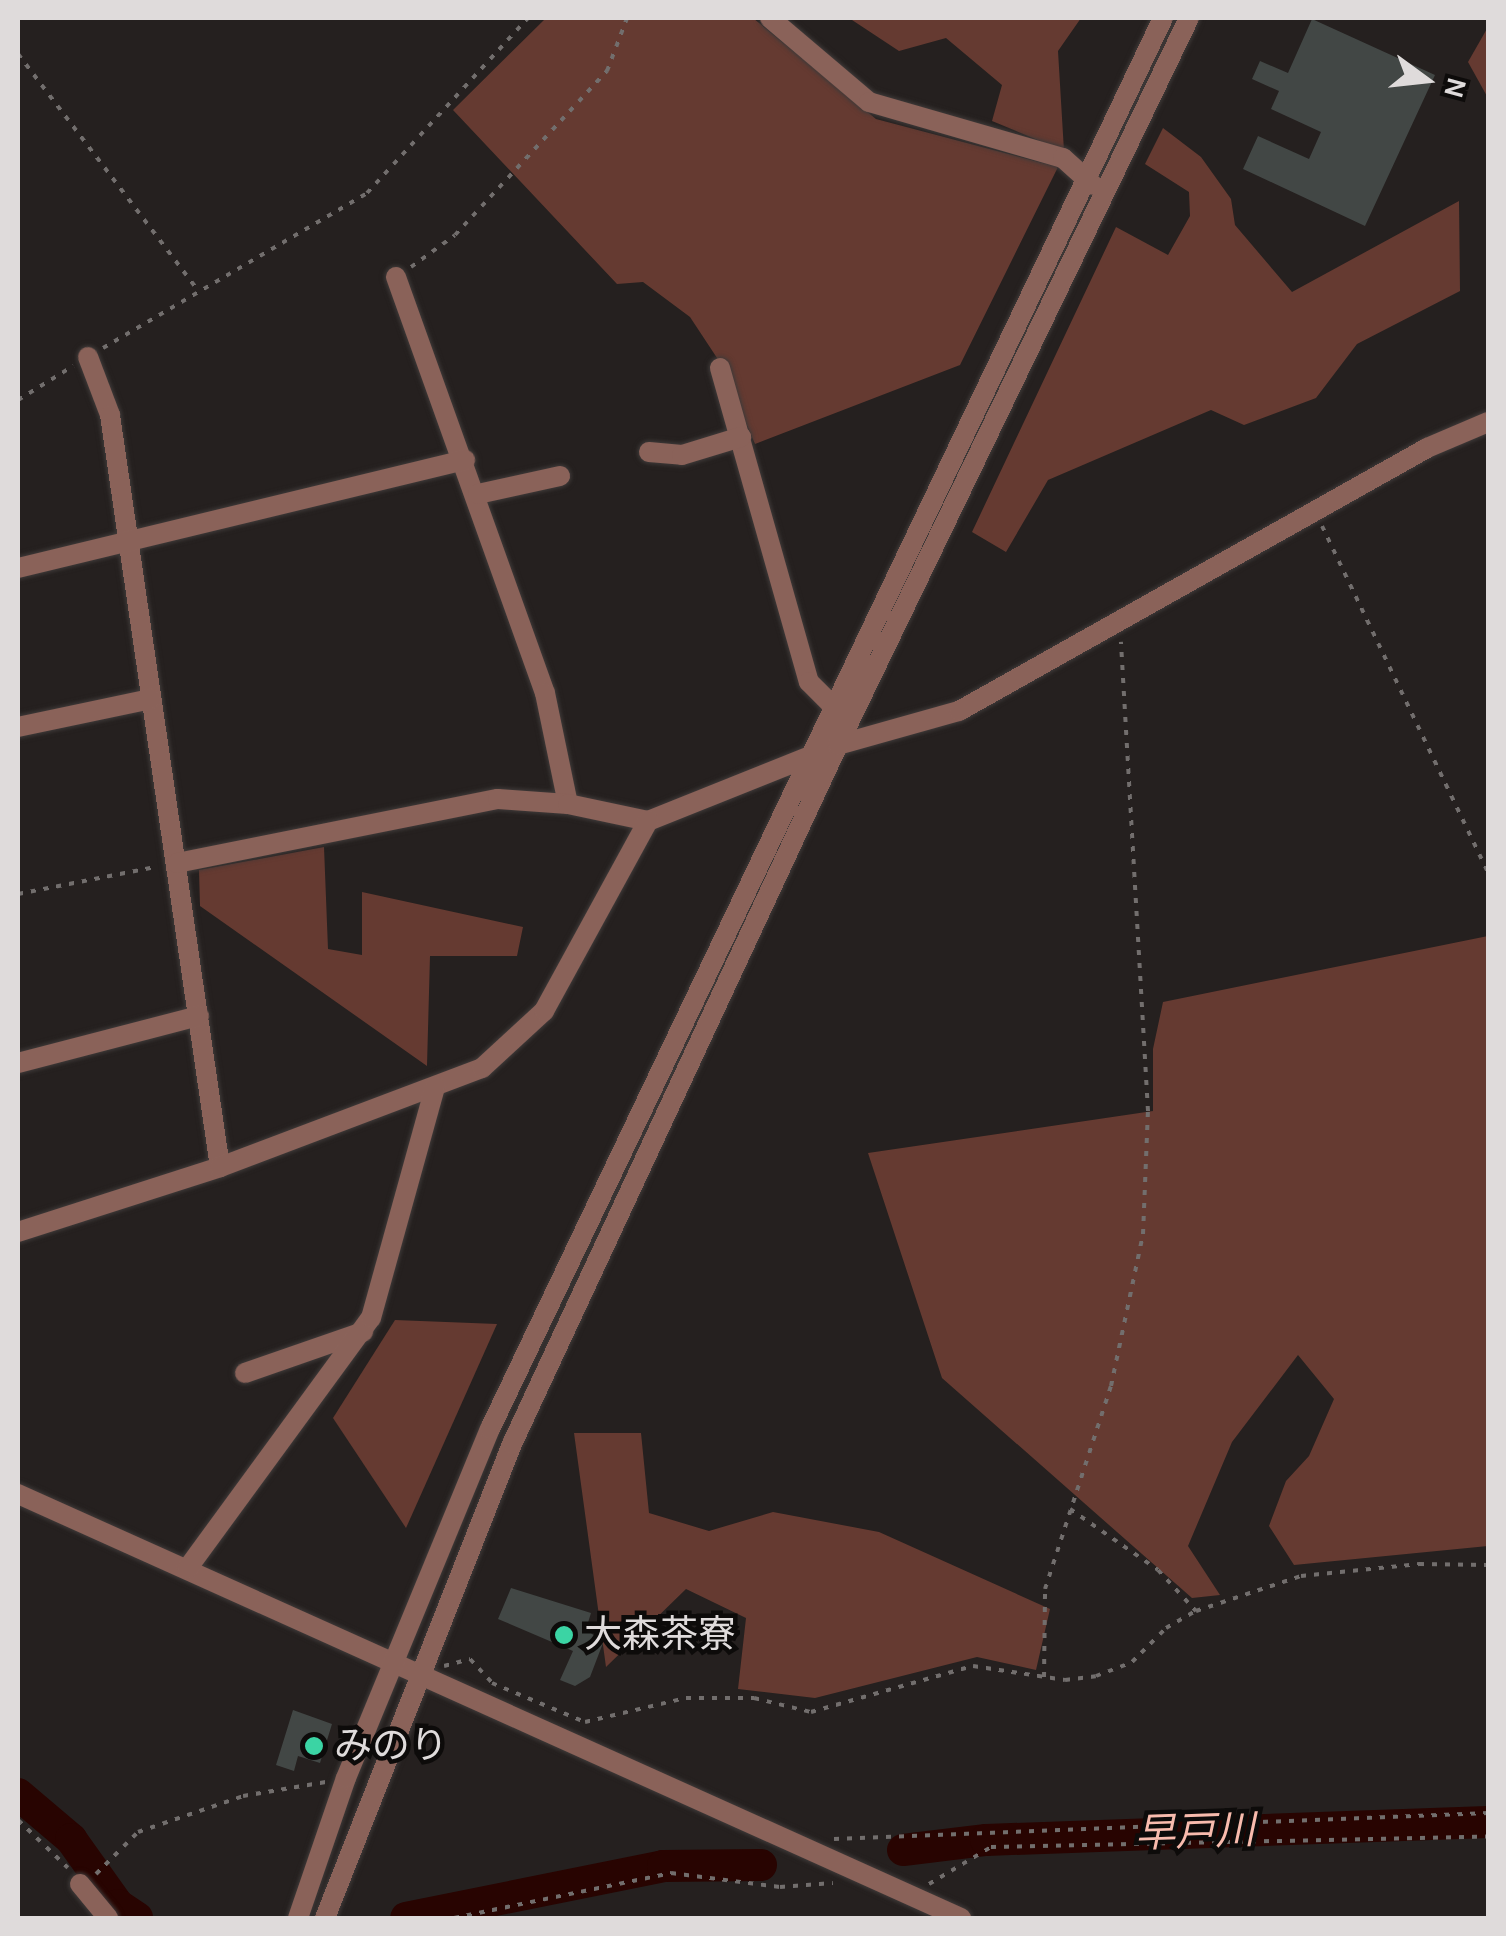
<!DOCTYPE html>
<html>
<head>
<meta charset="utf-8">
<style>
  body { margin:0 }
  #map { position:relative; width:1506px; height:1936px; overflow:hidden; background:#25201f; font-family:Karla,"Noto Sans JP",sans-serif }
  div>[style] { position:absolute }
  .forest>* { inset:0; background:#653a31 }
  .river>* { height:32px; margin:-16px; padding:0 16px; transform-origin:16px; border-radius:16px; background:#280401 }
  .building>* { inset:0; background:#424745 }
  .path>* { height:4px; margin-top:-2px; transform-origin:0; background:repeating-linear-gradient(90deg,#726e6d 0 5px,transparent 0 13px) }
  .roads { filter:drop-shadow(0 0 2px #3f3a39) drop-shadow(0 0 2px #3f3a39) }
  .minor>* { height:20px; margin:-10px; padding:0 10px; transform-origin:10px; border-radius:10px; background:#8a6259 }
  .dots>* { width:28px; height:28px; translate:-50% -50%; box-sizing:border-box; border:5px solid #0d0b0a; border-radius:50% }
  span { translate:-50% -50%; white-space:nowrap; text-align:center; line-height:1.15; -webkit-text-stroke:9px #0d0b0a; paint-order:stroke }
  .poi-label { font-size:38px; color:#dfdbdb }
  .left { translate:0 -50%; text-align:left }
  .water-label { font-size:40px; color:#f8bbad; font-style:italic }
  .frame { position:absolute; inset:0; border:20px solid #dfdbdb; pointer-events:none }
  .north { position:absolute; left:1376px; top:30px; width:100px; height:100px; -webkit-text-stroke:8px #0d0b0a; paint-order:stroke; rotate:105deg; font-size:28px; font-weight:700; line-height:40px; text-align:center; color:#dfdbdb }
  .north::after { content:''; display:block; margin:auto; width:35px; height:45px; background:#dfdbdb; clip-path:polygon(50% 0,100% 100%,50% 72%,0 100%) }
</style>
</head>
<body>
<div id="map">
  <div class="forest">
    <i style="clip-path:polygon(546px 18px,753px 18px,876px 119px,1058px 167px,960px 365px,755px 444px,721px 364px,690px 317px,643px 282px,617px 284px,453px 110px)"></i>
    <i style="clip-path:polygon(849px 18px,1081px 18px,1058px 51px,1064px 151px,992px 121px,1002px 85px,946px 38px,899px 51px)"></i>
    <i style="clip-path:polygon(1488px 27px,1488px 98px,1468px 62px)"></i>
    <i style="clip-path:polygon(1163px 128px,1201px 157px,1231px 199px,1235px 225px,1292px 292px,1459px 201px,1460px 291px,1357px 344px,1316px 398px,1244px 425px,1211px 410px,1048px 480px,1006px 552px,972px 532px,1116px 227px,1168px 255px,1190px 216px,1189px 192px,1145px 164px)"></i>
    <i style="clip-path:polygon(324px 847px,328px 949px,362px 955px,362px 892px,523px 927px,517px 956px,430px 956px,427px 1066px,200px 906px,199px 870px)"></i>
    <i style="clip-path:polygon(1488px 936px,1488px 1546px,1294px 1565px,1269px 1526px,1286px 1481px,1309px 1456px,1334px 1399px,1298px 1355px,1232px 1442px,1188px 1546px,1220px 1595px,1192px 1598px,942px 1378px,868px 1153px,1153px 1111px,1153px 1049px,1163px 1002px)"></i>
    <i style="clip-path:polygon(395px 1320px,497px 1324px,406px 1528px,333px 1418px)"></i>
    <i style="clip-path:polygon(574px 1433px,641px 1433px,649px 1513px,709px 1531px,773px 1512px,879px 1532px,1050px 1609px,1036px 1670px,977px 1657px,815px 1698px,738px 1689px,746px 1618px,686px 1589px,606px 1667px)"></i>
  </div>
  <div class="river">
    <i style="left:18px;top:1794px;width:70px;rotate:40.3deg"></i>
    <i style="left:71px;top:1839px;width:81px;rotate:54.5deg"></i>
    <i style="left:118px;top:1905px;width:23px;rotate:34deg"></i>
    <i style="left:903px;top:1850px;width:84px;rotate:-6.9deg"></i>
    <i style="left:986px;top:1840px;width:502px;rotate:-2.05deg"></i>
    <i style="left:406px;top:1918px;width:262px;rotate:-11.4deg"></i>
    <i style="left:663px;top:1866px;width:98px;rotate:-0.6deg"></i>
  </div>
  <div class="building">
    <i style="clip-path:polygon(1312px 19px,1435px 75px,1365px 226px,1243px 169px,1258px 136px,1309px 159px,1321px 132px,1271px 109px,1279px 91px,1252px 79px,1260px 61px,1288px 73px)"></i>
    <i style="clip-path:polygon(511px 1588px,591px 1613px,586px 1629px,603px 1643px,590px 1677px,575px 1686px,560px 1680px,573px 1651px,498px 1619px)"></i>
    <i style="clip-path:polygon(293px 1710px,332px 1724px,320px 1763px,298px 1756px,294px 1771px,276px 1765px)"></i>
  </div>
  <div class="path">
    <i style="left:18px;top:54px;width:295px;rotate:52.7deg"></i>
    <i style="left:411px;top:267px;width:54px;rotate:-36deg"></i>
    <i style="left:455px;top:235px;width:224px;rotate:-47.2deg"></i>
    <i style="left:607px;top:71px;width:57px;rotate:-69.3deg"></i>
    <i style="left:103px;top:348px;width:306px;rotate:-30.4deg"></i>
    <i style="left:367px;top:193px;width:238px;rotate:-47.4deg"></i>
    <i style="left:18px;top:400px;width:65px;rotate:-31.7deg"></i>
    <i style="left:1322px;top:526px;width:385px;rotate:64.4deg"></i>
    <i style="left:18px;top:894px;width:140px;rotate:-11.1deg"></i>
    <i style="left:1070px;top:1509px;width:107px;rotate:34.7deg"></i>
    <i style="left:1158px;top:1570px;width:56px;rotate:47.2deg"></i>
    <i style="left:1196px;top:1611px;width:111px;rotate:-18.4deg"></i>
    <i style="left:1301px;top:1576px;width:119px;rotate:-5.8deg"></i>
    <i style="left:1419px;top:1564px;width:69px;rotate:0.8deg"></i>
    <i style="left:444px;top:1666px;width:27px;rotate:-15deg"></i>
    <i style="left:470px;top:1659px;width:33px;rotate:47deg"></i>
    <i style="left:492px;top:1683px;width:101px;rotate:22.8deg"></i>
    <i style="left:585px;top:1722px;width:104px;rotate:-13.4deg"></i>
    <i style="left:686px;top:1698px;width:68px"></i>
    <i style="left:754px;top:1698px;width:59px;rotate:13.8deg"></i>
    <i style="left:811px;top:1712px;width:168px;rotate:-15.9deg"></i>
    <i style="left:973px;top:1666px;width:93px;rotate:8.7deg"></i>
    <i style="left:1065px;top:1680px;width:31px;rotate:-7deg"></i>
    <i style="left:1096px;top:1676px;width:39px;rotate:-21deg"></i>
    <i style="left:1132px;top:1662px;width:48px;rotate:-45deg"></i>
    <i style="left:1166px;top:1628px;width:34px;rotate:-30deg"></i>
    <i style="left:1044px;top:1677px;width:88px;rotate:-89.3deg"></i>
    <i style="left:1045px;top:1589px;width:213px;rotate:-72deg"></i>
    <i style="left:1111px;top:1386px;width:155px;rotate:-78.1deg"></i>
    <i style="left:1143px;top:1234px;width:123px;rotate:-87.7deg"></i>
    <i style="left:1148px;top:1111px;width:470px;rotate:-93.3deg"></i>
    <i style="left:18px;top:1820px;width:69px;rotate:43.8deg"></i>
    <i style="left:834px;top:1839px;width:655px;rotate:-2.28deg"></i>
    <i style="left:96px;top:1874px;width:59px;rotate:-45deg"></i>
    <i style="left:138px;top:1832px;width:111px;rotate:-18.9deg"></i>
    <i style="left:243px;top:1796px;width:84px;rotate:-9.6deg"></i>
    <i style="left:929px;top:1884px;width:72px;rotate:-30.8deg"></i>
    <i style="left:991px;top:1847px;width:497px;rotate:-1.2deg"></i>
    <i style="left:454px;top:1918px;width:222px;rotate:-11.7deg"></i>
    <i style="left:671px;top:1873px;width:110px;rotate:7.3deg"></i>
    <i style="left:780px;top:1887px;width:53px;rotate:-4.3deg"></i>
  </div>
  <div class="roads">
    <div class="minor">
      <i style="left:770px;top:18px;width:130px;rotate:40.3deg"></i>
      <i style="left:869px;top:102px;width:202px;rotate:16.1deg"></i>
      <i style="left:1063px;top:158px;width:40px;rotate:42deg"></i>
      <i style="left:396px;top:277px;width:442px;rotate:70.3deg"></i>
      <i style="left:545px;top:693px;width:113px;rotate:78.3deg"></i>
      <i style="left:88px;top:357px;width:62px;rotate:69.2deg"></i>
      <i style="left:110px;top:415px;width:760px;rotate:81.68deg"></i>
      <i style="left:720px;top:368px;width:326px;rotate:74.2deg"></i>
      <i style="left:809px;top:682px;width:33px;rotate:45deg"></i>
      <i style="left:649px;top:452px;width:33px;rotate:5deg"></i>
      <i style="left:682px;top:455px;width:62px;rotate:-17deg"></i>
      <i style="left:478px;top:494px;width:84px;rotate:-12.4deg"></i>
      <i style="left:18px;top:568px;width:460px;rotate:-13.6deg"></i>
      <i style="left:18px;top:727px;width:136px;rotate:-11.9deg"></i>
      <i style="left:177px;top:863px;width:327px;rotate:-11.3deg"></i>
      <i style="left:498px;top:799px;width:70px;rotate:4.1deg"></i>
      <i style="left:568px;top:804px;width:82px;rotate:12deg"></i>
      <i style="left:648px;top:821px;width:205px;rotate:-21.8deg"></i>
      <i style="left:838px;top:745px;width:126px;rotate:-15.7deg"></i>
      <i style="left:959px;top:711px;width:537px;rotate:-29.33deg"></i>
      <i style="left:1427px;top:448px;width:66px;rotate:-23.1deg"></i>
      <i style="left:18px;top:1063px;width:187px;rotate:-14.6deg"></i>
      <i style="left:18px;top:1232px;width:212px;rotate:-17.8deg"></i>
      <i style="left:220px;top:1167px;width:280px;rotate:-20.7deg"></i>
      <i style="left:482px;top:1068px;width:84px;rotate:-42.6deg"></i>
      <i style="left:544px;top:1011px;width:217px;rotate:-61.3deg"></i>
      <i style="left:245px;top:1373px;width:125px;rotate:-19.2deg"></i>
      <i style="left:18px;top:1494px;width:1034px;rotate:24.21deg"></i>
      <i style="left:187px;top:1569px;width:311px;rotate:-53.8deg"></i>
      <i style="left:371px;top:1318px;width:240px;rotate:-74.5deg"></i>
      <i style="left:80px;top:1884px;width:44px;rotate:50.5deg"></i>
      <i style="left:298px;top:1918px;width:148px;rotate:-71.1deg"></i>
      <i style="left:346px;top:1778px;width:378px;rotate:-67.6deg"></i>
      <i style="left:490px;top:1429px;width:1563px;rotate:-64.5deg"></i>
      <i style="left:325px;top:1918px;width:510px;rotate:-68.47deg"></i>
      <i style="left:512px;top:1444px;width:771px;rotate:-65deg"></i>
      <i style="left:838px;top:745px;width:807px;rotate:-64.23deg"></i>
    </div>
  </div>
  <div class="dots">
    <i style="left:564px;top:1635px;background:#3bd4a4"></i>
    <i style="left:314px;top:1746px;background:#3bd4a4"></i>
  </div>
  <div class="poi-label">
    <span class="left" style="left:584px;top:1635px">大森茶寮</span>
    <span class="left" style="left:334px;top:1746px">みのり</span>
  </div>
  <div class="water-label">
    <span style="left:1195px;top:1832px;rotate:-2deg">早戸川</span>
  </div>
  <div class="frame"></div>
  <div class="north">N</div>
</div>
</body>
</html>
